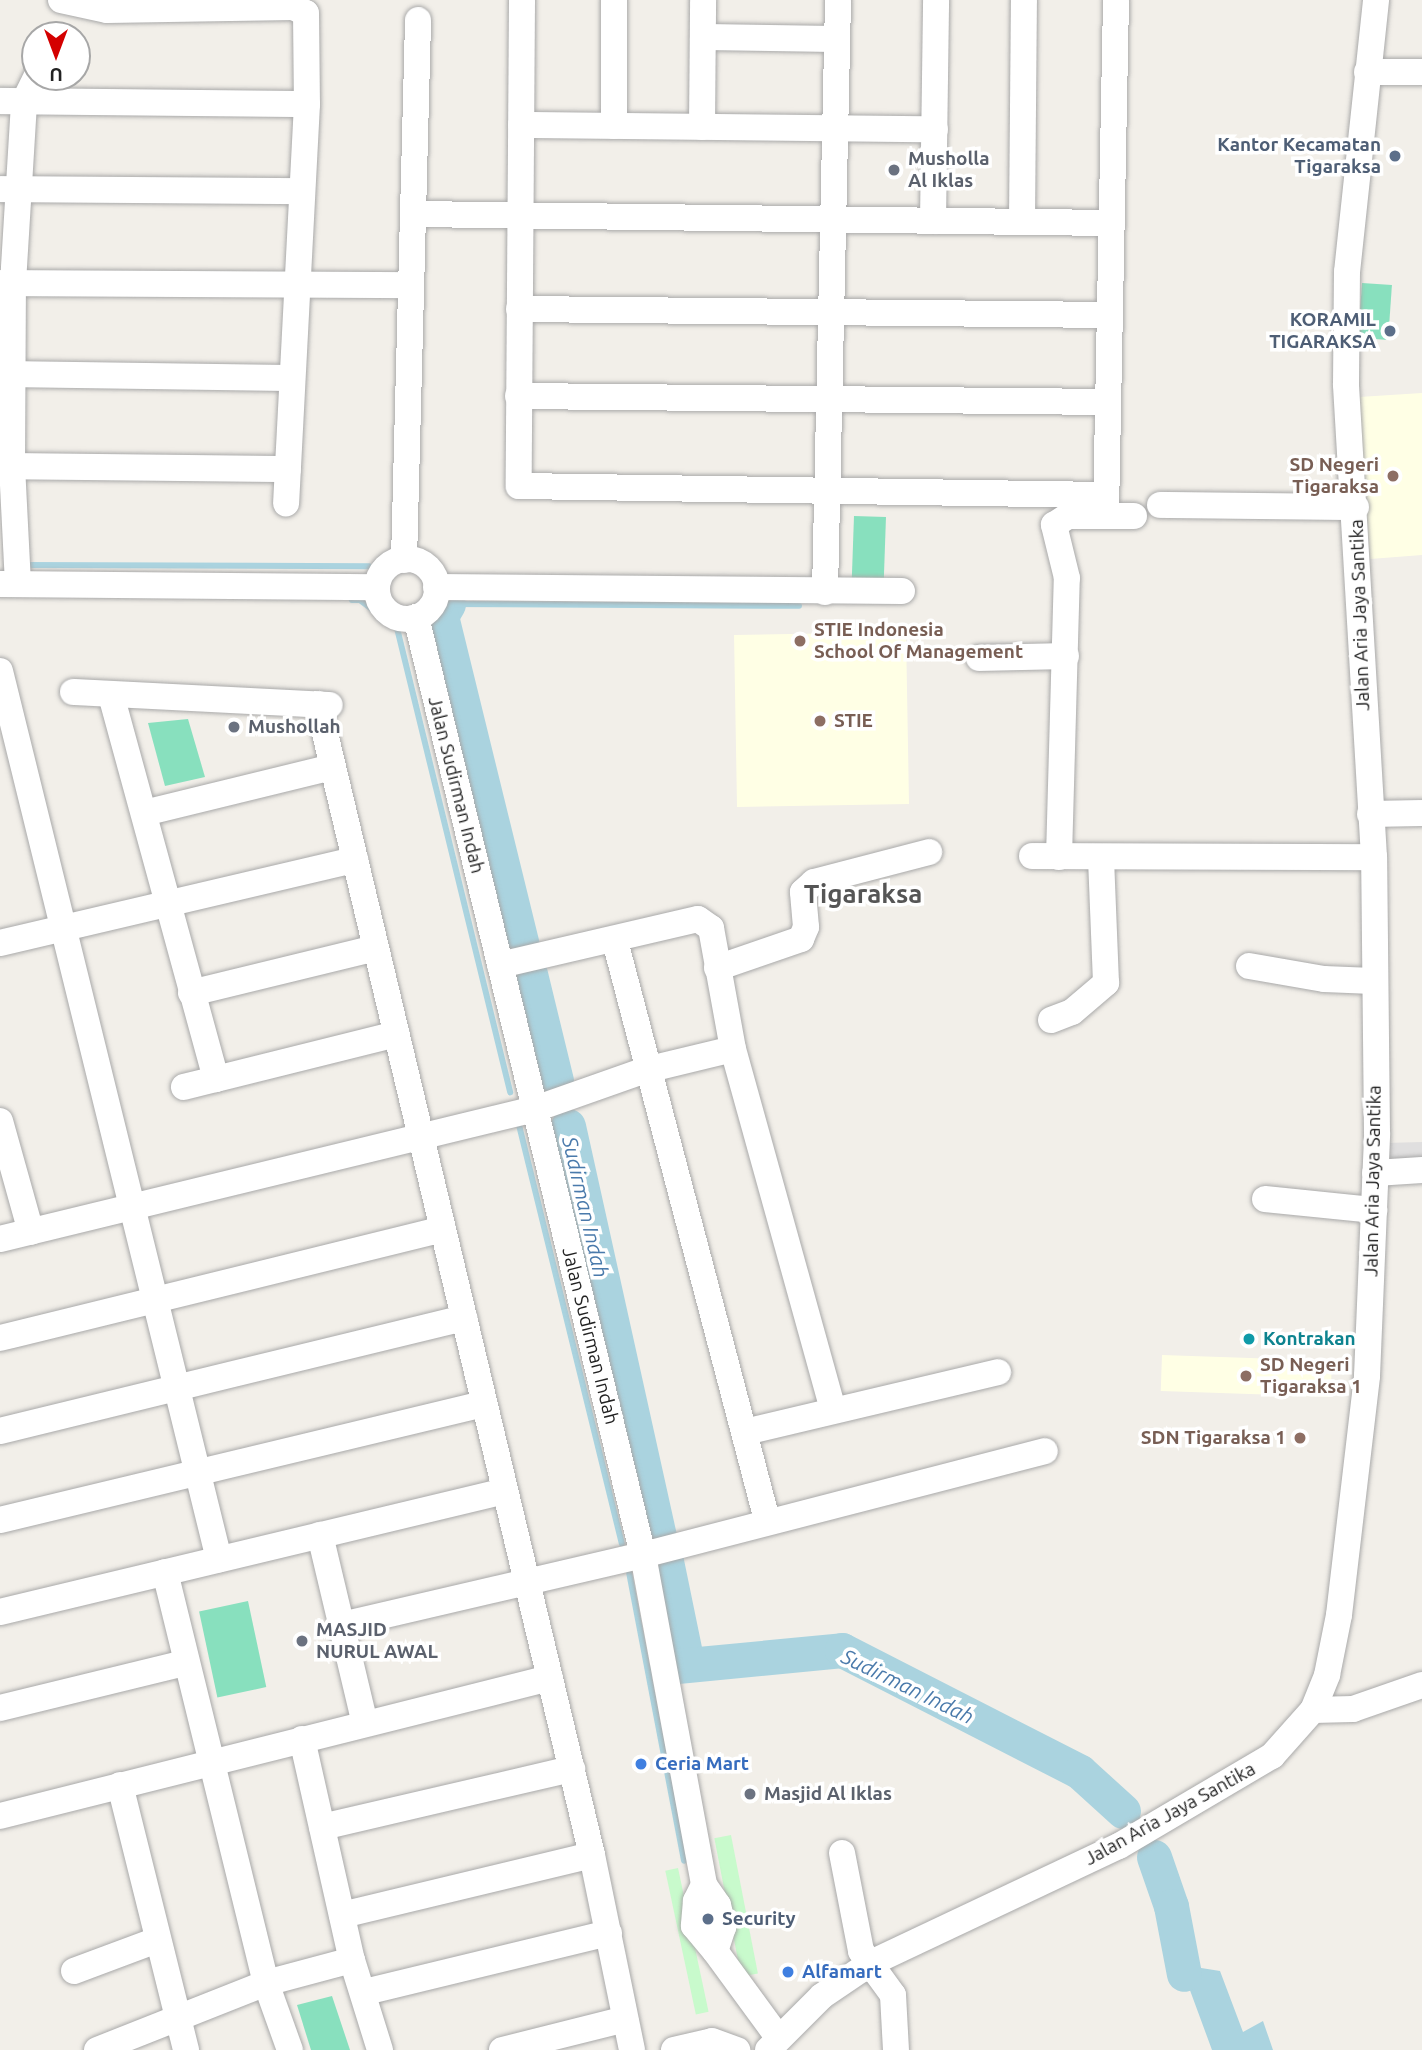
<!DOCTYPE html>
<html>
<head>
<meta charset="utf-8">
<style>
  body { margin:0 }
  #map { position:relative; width:1422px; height:2050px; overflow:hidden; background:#f2efe9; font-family:Ubuntu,sans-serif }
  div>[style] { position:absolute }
  .residential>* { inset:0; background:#e0dfdf }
  .education>* { inset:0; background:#ffffe5; transform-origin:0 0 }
  .park>* { inset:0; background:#c8facc; transform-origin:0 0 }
  .pitch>* { inset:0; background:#88e0be; transform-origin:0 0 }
  .water>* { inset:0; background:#aad3df }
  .stream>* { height:6px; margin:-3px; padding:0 3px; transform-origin:3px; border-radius:3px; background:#aad3df }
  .river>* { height:35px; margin:-17.5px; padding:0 17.5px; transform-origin:17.5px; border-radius:17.5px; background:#aad3df }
  .roads { filter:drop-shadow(0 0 2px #a9a9a9) drop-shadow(0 0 2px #a9a9a9) }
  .minor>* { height:26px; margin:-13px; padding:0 13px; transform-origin:13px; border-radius:13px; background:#fff }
  .minor>.ring { margin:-13px; padding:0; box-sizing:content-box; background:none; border:26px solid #fff; border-radius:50% }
  .dots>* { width:19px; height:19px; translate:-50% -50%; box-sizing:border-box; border:4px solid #fff; border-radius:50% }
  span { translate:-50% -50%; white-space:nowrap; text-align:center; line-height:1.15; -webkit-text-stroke:7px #fff; paint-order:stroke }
  .service-label { font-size:19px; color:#4e5e75; font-weight:700 }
  .right { translate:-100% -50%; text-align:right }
  .left { translate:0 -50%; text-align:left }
  .worship-label { font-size:19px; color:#5b616d; font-weight:700 }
  .education-label { font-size:19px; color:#785e54; font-weight:700 }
  .street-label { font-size:19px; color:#222 }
  .culture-label { font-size:19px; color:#0d838f; font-weight:700 }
  .shop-label { font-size:19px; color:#366cbe; font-weight:700 }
  .water-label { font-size:21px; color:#4a7aab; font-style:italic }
  .district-label { font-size:26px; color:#555; font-weight:700 }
  .north { position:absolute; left:21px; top:21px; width:70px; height:70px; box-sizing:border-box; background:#fff; border:2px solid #a7a7a7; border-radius:50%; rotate:180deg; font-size:19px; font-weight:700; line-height:28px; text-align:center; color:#222 }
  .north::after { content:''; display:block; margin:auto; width:24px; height:32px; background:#d40000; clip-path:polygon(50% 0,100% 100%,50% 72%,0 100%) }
</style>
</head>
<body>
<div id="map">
  <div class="residential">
    <i style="clip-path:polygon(1422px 1142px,1422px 1166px,1382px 1168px,1385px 1143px)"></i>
  </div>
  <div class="education">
    <i style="clip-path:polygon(1422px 393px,1422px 555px,1370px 559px,1359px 397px)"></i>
    <i style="left:906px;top:632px;width:172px;height:172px;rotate:89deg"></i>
    <i style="left:1162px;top:1355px;width:170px;height:36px;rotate:2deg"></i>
  </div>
  <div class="park">
    <i style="left:731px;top:1835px;width:141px;height:17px;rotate:79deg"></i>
    <i style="left:678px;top:1868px;width:147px;height:13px;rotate:78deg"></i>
  </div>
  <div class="pitch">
    <i style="left:1362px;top:283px;width:30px;height:55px;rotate:4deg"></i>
    <i style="left:854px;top:516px;width:32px;height:63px;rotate:2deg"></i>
    <i style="clip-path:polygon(188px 719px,205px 777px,165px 786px,148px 723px)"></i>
    <i style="left:248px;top:1601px;width:88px;height:50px;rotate:78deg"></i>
    <i style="clip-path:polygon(332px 1996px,350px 2050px,311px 2050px,297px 2005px)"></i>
  </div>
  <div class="water">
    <i style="clip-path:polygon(1195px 1967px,1220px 1971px,1243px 2032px,1263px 2021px,1273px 2050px,1212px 2050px,1184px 1974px)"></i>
  </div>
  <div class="stream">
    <i style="left:23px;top:565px;width:346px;rotate:0.2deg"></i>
    <i style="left:352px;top:600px;width:8px"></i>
    <i style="left:360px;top:600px;width:46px;rotate:37.1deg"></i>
    <i style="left:397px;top:628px;width:478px;rotate:76.3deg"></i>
    <i style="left:448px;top:604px;width:351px;rotate:0.3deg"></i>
    <i style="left:519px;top:1125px;width:431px;rotate:76.2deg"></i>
    <i style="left:628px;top:1567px;width:299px;rotate:79.2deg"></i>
  </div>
  <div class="river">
    <i style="left:448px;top:604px;width:14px;rotate:120deg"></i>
    <i style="left:441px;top:616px;width:345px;rotate:76.2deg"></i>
    <i style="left:530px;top:974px;width:110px;rotate:76.3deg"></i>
    <i style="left:568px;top:1126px;width:419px;rotate:77.5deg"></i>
    <i style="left:666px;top:1561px;width:104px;rotate:78.4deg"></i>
    <i style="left:667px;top:1667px;width:176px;rotate:-5.5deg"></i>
    <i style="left:842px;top:1650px;width:267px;rotate:27.1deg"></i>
    <i style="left:1080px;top:1772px;width:58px;rotate:42.2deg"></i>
    <i style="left:1154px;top:1857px;width:52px;rotate:70.9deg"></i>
    <i style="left:1171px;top:1906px;width:69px;rotate:79.2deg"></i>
  </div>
  <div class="roads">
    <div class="minor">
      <i style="left:61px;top:0;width:47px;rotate:12.3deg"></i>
      <i style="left:107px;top:10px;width:186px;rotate:-0.9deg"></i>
      <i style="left:293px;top:7px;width:14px;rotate:25deg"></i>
      <i style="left:306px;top:13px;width:91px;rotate:89.4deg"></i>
      <i style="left:307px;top:104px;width:400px;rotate:93deg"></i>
      <i style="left:522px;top:0;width:486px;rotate:90.4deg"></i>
      <i style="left:519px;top:486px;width:587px;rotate:0.88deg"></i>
      <i style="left:614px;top:0;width:126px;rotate:90deg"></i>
      <i style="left:703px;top:37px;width:134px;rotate:0.9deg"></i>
      <i style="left:1367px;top:72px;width:55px"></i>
      <i style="left:0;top:101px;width:307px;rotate:0.6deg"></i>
      <i style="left:521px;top:125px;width:414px;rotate:0.6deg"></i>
      <i style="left:702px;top:127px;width:127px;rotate:-89.5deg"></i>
      <i style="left:0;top:189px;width:300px;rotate:0.4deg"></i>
      <i style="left:413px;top:214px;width:698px;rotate:0.74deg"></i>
      <i style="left:933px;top:221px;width:221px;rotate:-89.2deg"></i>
      <i style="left:1022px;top:222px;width:222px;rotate:-89.5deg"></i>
      <i style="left:0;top:283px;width:411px;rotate:0.3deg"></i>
      <i style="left:519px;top:309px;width:591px;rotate:0.58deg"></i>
      <i style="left:0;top:374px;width:292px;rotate:0.8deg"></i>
      <i style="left:518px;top:396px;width:590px;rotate:0.58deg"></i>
      <i style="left:0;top:466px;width:288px;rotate:0.6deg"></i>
      <i style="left:1160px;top:505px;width:196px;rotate:0.6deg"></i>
      <i style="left:1106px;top:512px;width:512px;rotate:-88.88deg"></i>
      <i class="ring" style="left:377px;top:559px;width:34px;height:34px"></i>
      <i style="left:404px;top:560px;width:540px;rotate:-88.51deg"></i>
      <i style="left:0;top:584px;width:376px;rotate:0.5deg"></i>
      <i style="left:18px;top:584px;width:118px;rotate:-92.9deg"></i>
      <i style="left:12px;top:466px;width:183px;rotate:-89.7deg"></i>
      <i style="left:13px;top:283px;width:181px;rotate:-86.5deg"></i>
      <i style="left:24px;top:102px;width:28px;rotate:-64deg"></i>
      <i style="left:436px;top:587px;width:466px;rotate:0.5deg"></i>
      <i style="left:825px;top:592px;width:592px;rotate:-88.74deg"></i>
      <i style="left:416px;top:617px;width:965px;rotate:76.4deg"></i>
      <i style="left:643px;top:1555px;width:336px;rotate:79.5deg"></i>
      <i style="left:704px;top:1885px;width:24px;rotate:55deg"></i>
      <i style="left:718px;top:1905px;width:23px;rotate:77deg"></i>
      <i style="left:723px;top:1927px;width:25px;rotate:108deg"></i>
      <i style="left:715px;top:1951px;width:107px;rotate:53.8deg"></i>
      <i style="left:979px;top:658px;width:87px;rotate:-1.3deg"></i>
      <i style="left:0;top:671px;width:915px;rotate:76.15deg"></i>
      <i style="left:73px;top:692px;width:257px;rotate:2.9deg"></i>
      <i style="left:111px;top:695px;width:398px;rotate:74.7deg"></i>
      <i style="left:216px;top:1079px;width:33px;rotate:166deg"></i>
      <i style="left:318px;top:704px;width:1183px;rotate:76.61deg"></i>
      <i style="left:592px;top:1855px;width:199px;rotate:78.4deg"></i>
      <i style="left:144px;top:813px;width:194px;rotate:-13.7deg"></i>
      <i style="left:1370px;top:814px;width:52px;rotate:-1.1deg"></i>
      <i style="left:1032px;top:856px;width:342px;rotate:0.2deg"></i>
      <i style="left:1059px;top:857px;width:279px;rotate:-88.4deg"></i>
      <i style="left:1067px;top:578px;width:55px;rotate:-103.8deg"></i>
      <i style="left:1054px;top:525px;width:17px;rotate:-33deg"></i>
      <i style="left:1068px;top:516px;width:66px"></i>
      <i style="left:615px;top:941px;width:599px;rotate:75.29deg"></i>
      <i style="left:0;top:943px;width:365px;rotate:-13.2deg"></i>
      <i style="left:500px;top:965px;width:203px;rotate:-13.1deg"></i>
      <i style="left:698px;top:919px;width:16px;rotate:35deg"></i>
      <i style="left:711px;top:928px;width:123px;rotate:79.7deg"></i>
      <i style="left:733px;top:1049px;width:374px;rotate:74.5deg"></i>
      <i style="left:1249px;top:966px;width:76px;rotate:9.8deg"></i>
      <i style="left:1324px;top:979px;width:49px;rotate:2.3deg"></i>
      <i style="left:717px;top:968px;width:89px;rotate:-19deg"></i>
      <i style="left:801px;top:939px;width:13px;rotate:-67deg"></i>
      <i style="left:806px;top:927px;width:35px;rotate:-95deg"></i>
      <i style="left:803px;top:892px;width:15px;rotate:-42deg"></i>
      <i style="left:814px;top:882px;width:119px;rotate:-14.6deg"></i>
      <i style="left:191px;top:993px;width:190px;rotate:-13.7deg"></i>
      <i style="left:1051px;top:1020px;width:22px;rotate:-21deg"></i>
      <i style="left:1072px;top:1012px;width:45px;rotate:-40.5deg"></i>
      <i style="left:1106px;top:983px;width:125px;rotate:-92.3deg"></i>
      <i style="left:216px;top:1079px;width:186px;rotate:-14deg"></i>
      <i style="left:0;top:1121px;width:115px;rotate:74.4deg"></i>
      <i style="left:1375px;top:1173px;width:47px;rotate:-3.7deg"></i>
      <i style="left:1265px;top:1199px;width:110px;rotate:5.8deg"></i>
      <i style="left:0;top:1239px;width:551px;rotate:-13.66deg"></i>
      <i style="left:535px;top:1109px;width:118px;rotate:-19.4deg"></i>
      <i style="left:646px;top:1070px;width:89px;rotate:-13.6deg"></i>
      <i style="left:0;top:1338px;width:456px;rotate:-13.8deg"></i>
      <i style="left:0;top:1431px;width:478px;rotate:-13.7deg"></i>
      <i style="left:745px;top:1432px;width:260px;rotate:-13.3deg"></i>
      <i style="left:0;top:1520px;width:498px;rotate:-13.5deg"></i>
      <i style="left:320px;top:1535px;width:194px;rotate:76.6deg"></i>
      <i style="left:165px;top:1572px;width:423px;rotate:76.2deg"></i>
      <i style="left:266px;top:1983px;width:71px;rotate:70.3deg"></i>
      <i style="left:0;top:1612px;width:519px;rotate:-13.47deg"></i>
      <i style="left:342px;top:1625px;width:309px;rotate:-13.1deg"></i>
      <i style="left:643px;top:1555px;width:415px;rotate:-14.5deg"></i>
      <i style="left:0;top:1708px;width:190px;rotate:-13.7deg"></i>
      <i style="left:1313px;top:1710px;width:40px;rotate:-1.4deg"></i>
      <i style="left:1353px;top:1709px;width:73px;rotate:-19.2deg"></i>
      <i style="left:302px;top:1739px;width:227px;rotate:77.3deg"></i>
      <i style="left:352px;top:1960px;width:94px;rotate:72.7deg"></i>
      <i style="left:120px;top:1785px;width:273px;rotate:76deg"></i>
      <i style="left:0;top:1816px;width:567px;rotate:-14.09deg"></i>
      <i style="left:322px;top:1827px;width:257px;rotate:-13.1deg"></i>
      <i style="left:842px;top:1853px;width:100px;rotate:79deg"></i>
      <i style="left:861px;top:1951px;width:54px;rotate:54deg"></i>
      <i style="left:893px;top:1995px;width:55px;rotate:86.9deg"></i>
      <i style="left:704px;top:1885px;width:18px;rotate:117deg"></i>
      <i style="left:696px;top:1901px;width:25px;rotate:95deg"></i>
      <i style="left:694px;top:1926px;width:33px;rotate:50deg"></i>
      <i style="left:342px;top:1915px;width:257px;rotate:-13.5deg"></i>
      <i style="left:74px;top:1971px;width:89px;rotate:-20.5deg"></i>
      <i style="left:365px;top:1992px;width:251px;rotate:-13.6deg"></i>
      <i style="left:97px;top:2050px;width:182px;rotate:-21.6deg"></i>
      <i style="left:266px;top:1983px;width:89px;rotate:-15deg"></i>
      <i style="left:502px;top:2050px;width:127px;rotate:-14.1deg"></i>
      <i style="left:674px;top:2050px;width:39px;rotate:-13deg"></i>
      <i style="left:712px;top:2041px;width:27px;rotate:20deg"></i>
      <i style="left:768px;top:2050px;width:76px;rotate:-45deg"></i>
      <i style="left:822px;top:1996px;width:57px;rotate:-34.2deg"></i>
      <i style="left:869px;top:1964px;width:276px;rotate:-25.3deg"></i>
      <i style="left:1119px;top:1846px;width:178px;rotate:-30.5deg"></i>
      <i style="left:1272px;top:1756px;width:62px;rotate:-48.3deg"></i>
      <i style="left:1313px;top:1710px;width:38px;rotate:-68deg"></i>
      <i style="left:1327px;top:1675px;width:61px;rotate:-78.7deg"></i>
      <i style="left:1339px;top:1615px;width:241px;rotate:-83.3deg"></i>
      <i style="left:1367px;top:1376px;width:243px;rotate:-87.6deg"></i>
      <i style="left:1377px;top:1133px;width:276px;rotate:-90.6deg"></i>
      <i style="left:1374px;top:857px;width:474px;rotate:-93.4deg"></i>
      <i style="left:1346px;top:384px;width:112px;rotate:-89.5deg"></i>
      <i style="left:1347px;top:272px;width:274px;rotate:-83.9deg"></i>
    </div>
  </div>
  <div class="dots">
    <i style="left:1395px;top:156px;background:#5c6f8a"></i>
    <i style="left:894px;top:170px;background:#6b7280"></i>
    <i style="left:1390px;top:331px;background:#5c6f8a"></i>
    <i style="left:1393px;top:476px;background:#8d6e63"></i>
    <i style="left:800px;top:641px;background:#8d6e63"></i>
    <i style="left:820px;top:721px;background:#8d6e63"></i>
    <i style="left:234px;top:727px;background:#6b7280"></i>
    <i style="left:1249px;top:1339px;background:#0f9aa8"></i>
    <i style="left:1246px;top:1376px;background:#8d6e63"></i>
    <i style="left:1300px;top:1438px;background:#8d6e63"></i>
    <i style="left:302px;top:1641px;background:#6b7280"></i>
    <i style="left:641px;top:1764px;background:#3f7fe0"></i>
    <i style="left:750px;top:1794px;background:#6b7280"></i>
    <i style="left:708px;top:1919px;background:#5c6f8a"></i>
    <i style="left:788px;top:1972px;background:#3f7fe0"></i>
  </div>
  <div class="service-label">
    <span class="right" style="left:1381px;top:156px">Kantor Kecamatan<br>Tigaraksa</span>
    <span class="right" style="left:1376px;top:331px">KORAMIL<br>TIGARAKSA</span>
    <span class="left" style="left:722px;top:1919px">Security</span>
  </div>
  <div class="worship-label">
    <span class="left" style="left:908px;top:170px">Musholla<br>Al Iklas</span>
    <span class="left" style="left:248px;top:727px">Mushollah</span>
    <span class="left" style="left:316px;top:1641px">MASJID<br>NURUL AWAL</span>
    <span class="left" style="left:764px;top:1794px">Masjid Al Iklas</span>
  </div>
  <div class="education-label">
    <span class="right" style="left:1379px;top:476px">SD Negeri<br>Tigaraksa</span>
    <span class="left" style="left:814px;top:641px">STIE Indonesia<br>School Of Management</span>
    <span class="left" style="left:834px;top:721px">STIE</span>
    <span class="left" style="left:1260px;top:1376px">SD Negeri<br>Tigaraksa 1</span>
    <span class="right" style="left:1286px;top:1438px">SDN Tigaraksa 1</span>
  </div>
  <div class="street-label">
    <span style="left:1360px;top:615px;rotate:-92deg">Jalan Aria Jaya Santika</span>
    <span style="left:456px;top:785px;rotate:76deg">Jalan Sudirman Indah</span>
    <span style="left:1373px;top:1181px;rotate:-89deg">Jalan Aria Jaya Santika</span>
    <span style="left:590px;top:1336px;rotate:76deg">Jalan Sudirman Indah</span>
    <span style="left:1170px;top:1814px;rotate:-29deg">Jalan Aria Jaya Santika</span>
  </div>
  <div class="culture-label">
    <span class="left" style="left:1263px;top:1339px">Kontrakan</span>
  </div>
  <div class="shop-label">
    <span class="left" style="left:655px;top:1764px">Ceria Mart</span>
    <span class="left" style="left:802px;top:1972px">Alfamart</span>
  </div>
  <div class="water-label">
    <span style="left:586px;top:1207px;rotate:77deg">Sudirman Indah</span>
    <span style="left:908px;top:1686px;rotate:26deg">Sudirman Indah</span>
  </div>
  <div class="district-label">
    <span style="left:863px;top:894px">Tigaraksa</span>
  </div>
  <div class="north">U</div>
</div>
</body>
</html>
